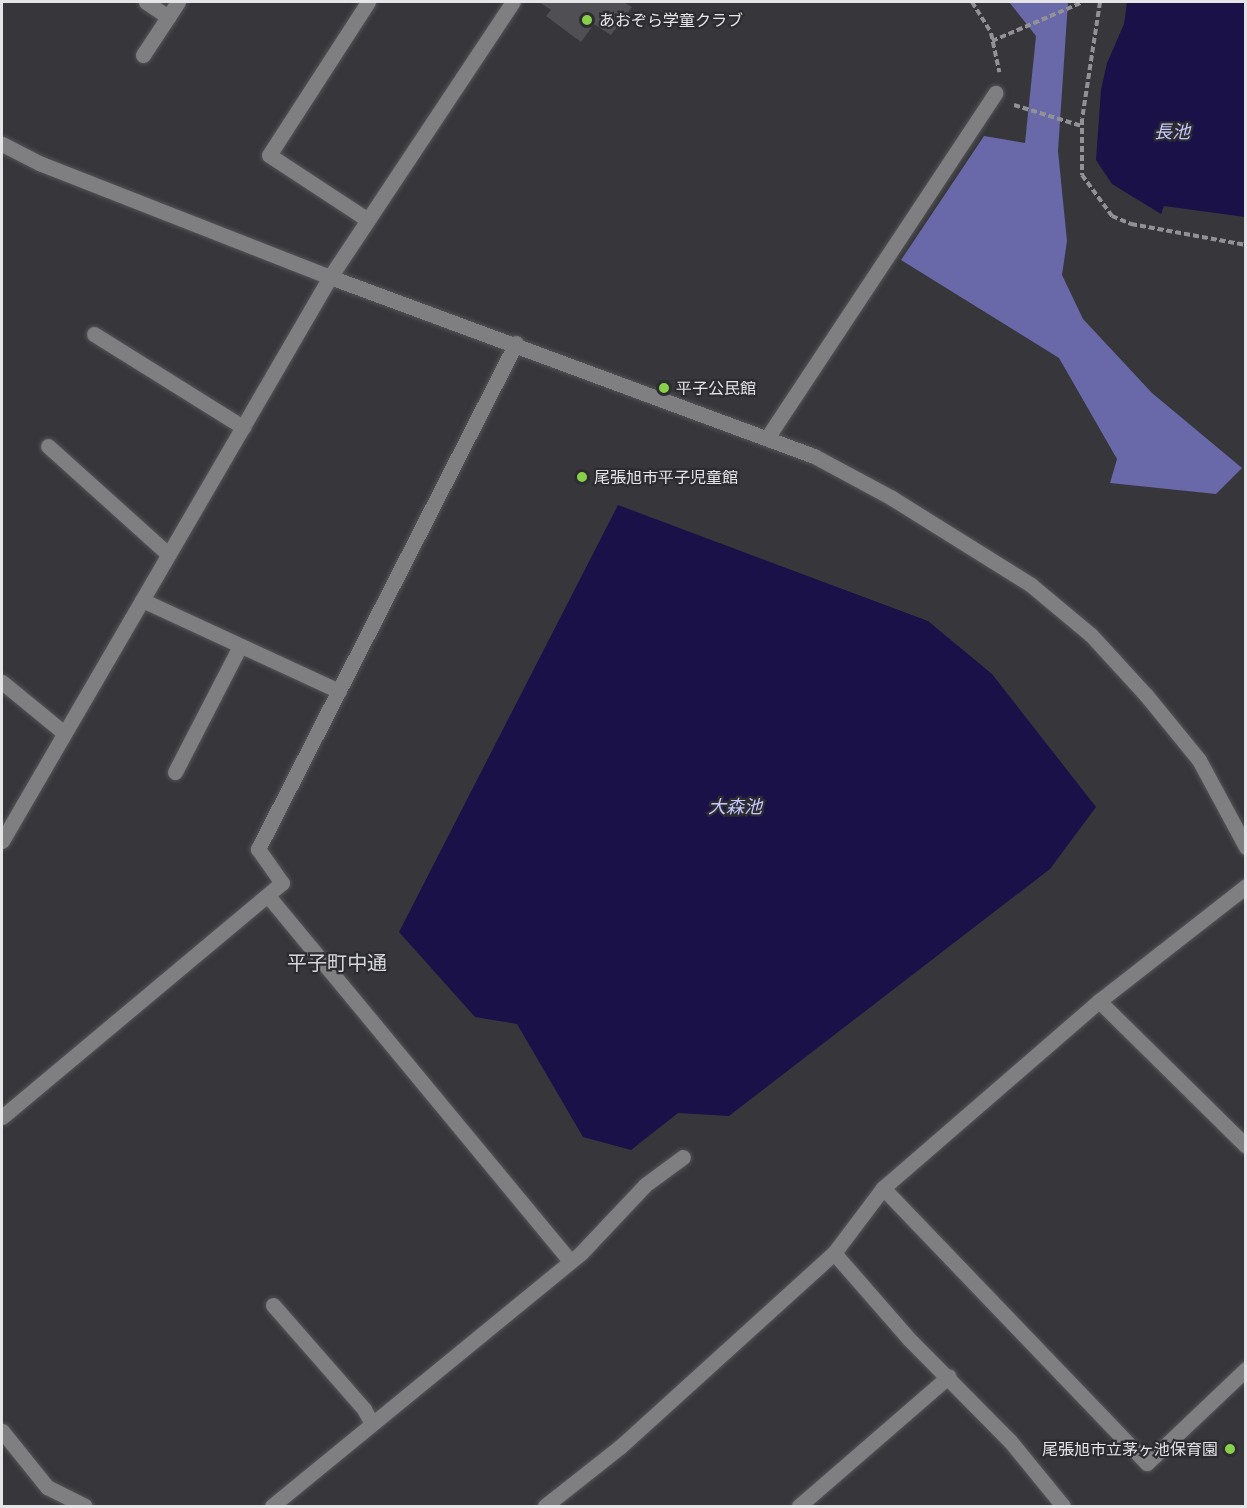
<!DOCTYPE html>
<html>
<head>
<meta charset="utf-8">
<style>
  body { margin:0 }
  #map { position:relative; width:1247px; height:1508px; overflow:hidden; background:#37373b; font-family:"IBM Plex Sans","Noto Sans JP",sans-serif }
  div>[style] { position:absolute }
  .forest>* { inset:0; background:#6968a8 }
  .water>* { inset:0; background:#1a1149 }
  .building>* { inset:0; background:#4f4f54 }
  .path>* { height:4px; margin-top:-2px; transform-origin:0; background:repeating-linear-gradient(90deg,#929296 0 6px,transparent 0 9px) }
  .roads { filter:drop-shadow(0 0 2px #535357) drop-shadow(0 0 2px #535357) }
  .minor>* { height:15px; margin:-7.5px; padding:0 7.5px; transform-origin:7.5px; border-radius:7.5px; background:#7f7f81 }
  .dots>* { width:16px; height:16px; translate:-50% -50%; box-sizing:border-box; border:3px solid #2d2d31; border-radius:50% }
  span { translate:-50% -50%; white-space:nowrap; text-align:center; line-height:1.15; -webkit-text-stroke:4.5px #2d2d31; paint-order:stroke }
  .poi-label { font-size:16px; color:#e5e5e8 }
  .left { translate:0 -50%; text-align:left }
  .right { translate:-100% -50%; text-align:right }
  .water-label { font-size:18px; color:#c5c7fe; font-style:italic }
  .quarter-label { font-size:20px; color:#d6d7dc }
  .frame { position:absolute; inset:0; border:3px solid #e5e5e8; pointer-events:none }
</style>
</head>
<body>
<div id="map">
  <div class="forest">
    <i style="clip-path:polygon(1009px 2px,1068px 2px,1058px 151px,1067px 241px,1062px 275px,1083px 319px,1152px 393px,1242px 468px,1216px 494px,1110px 483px,1117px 459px,1059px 358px,901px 260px,984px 136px,1025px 143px,1036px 36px)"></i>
  </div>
  <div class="water">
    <i style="clip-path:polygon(1127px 2px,1245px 2px,1245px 217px,1164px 206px,1161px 214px,1112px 184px,1096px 160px,1101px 90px,1107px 63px,1124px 24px)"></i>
    <i style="clip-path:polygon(618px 505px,928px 621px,992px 674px,1096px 807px,1050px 869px,729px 1116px,678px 1113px,631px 1150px,583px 1137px,517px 1024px,475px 1017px,399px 932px)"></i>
  </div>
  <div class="building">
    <i style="clip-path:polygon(539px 2px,624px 2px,632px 7px,611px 35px,594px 24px,581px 42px,546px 16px,551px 10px)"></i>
  </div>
  <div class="path">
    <i style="left:972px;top:2px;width:36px;rotate:58deg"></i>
    <i style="left:991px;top:33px;width:40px;rotate:78deg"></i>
    <i style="left:1100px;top:2px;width:118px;rotate:98.7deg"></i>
    <i style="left:1082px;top:119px;width:56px;rotate:90deg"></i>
    <i style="left:1082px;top:175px;width:51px;rotate:53.8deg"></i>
    <i style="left:1112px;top:216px;width:21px;rotate:23deg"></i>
    <i style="left:1131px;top:224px;width:117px;rotate:10.3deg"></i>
    <i style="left:992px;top:41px;width:99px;rotate:-23.2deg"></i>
    <i style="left:1014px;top:105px;width:71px;rotate:17.2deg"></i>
  </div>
  <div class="roads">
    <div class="minor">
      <i style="left:146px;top:2px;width:27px;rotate:34deg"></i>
      <i style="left:368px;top:2px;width:182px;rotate:122.9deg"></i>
      <i style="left:269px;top:155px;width:118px;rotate:33.3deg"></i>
      <i style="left:143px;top:55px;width:64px;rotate:-56.6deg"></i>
      <i style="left:2px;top:144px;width:42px;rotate:27.2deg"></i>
      <i style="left:39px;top:163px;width:313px;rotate:21.4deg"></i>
      <i style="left:330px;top:277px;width:516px;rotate:20.3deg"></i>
      <i style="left:814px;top:456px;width:89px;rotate:28.3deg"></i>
      <i style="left:892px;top:498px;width:164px;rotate:32deg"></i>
      <i style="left:1031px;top:585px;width:78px;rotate:39.8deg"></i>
      <i style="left:1091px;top:635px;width:81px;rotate:47.5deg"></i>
      <i style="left:1146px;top:695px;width:84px;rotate:50.8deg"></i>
      <i style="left:1199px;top:760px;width:99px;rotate:61.6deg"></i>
      <i style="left:94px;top:334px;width:176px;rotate:32deg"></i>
      <i style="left:767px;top:438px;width:414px;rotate:-56.5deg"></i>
      <i style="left:48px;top:446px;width:161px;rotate:42deg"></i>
      <i style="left:142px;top:600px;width:217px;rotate:24.8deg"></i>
      <i style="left:2px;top:682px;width:80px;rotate:39.4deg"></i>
      <i style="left:175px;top:772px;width:142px;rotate:-62.7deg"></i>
      <i style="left:2px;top:841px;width:652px;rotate:-59.82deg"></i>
      <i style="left:330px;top:277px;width:330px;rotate:-56.4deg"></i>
      <i style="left:269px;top:897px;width:472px;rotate:50.4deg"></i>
      <i style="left:1099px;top:1001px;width:206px;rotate:44.6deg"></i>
      <i style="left:2px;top:1117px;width:365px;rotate:-39.9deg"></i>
      <i style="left:282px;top:883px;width:42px;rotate:-125.2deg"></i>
      <i style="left:258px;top:849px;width:568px;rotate:-62.98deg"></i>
      <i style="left:883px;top:1188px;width:381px;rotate:46.2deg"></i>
      <i style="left:1147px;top:1463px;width:137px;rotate:-43.5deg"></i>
      <i style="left:834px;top:1253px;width:114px;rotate:48.9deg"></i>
      <i style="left:909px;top:1339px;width:144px;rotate:45.3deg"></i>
      <i style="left:1010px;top:1441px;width:84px;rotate:50.8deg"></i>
      <i style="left:273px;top:1305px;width:138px;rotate:48.8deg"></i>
      <i style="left:364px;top:1409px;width:17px;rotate:62deg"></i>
      <i style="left:2px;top:1431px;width:72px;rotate:51.2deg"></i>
      <i style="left:47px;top:1487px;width:42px;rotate:26.6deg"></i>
      <i style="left:272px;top:1506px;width:399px;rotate:-39.3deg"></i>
      <i style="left:581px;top:1253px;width:93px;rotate:-46.7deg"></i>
      <i style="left:645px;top:1185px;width:47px;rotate:-36.4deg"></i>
      <i style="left:545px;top:1506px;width:97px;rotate:-38.3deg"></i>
      <i style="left:621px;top:1446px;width:287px;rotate:-42.2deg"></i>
      <i style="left:834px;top:1253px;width:81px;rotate:-53deg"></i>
      <i style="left:883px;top:1188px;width:286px;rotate:-40.9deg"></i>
      <i style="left:1099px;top:1001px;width:187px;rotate:-38deg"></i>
      <i style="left:799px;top:1506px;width:198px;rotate:-40.9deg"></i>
    </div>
  </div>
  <div class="dots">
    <i style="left:587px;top:20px;background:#88cf4a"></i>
    <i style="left:664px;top:388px;background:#88cf4a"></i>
    <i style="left:582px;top:477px;background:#88cf4a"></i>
    <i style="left:1230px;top:1449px;background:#88cf4a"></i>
  </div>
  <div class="poi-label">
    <span class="left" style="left:599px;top:20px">あおぞら学童クラブ</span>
    <span class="left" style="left:676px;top:388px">平子公民館</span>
    <span class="left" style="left:594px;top:477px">尾張旭市平子児童館</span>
    <span class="right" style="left:1218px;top:1449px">尾張旭市立茅ヶ池保育園</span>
  </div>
  <div class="water-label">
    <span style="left:1172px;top:132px">長池</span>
    <span style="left:735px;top:807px">大森池</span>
  </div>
  <div class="quarter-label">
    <span style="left:337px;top:962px">平子町中通</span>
  </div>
  <div class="frame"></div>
</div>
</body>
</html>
